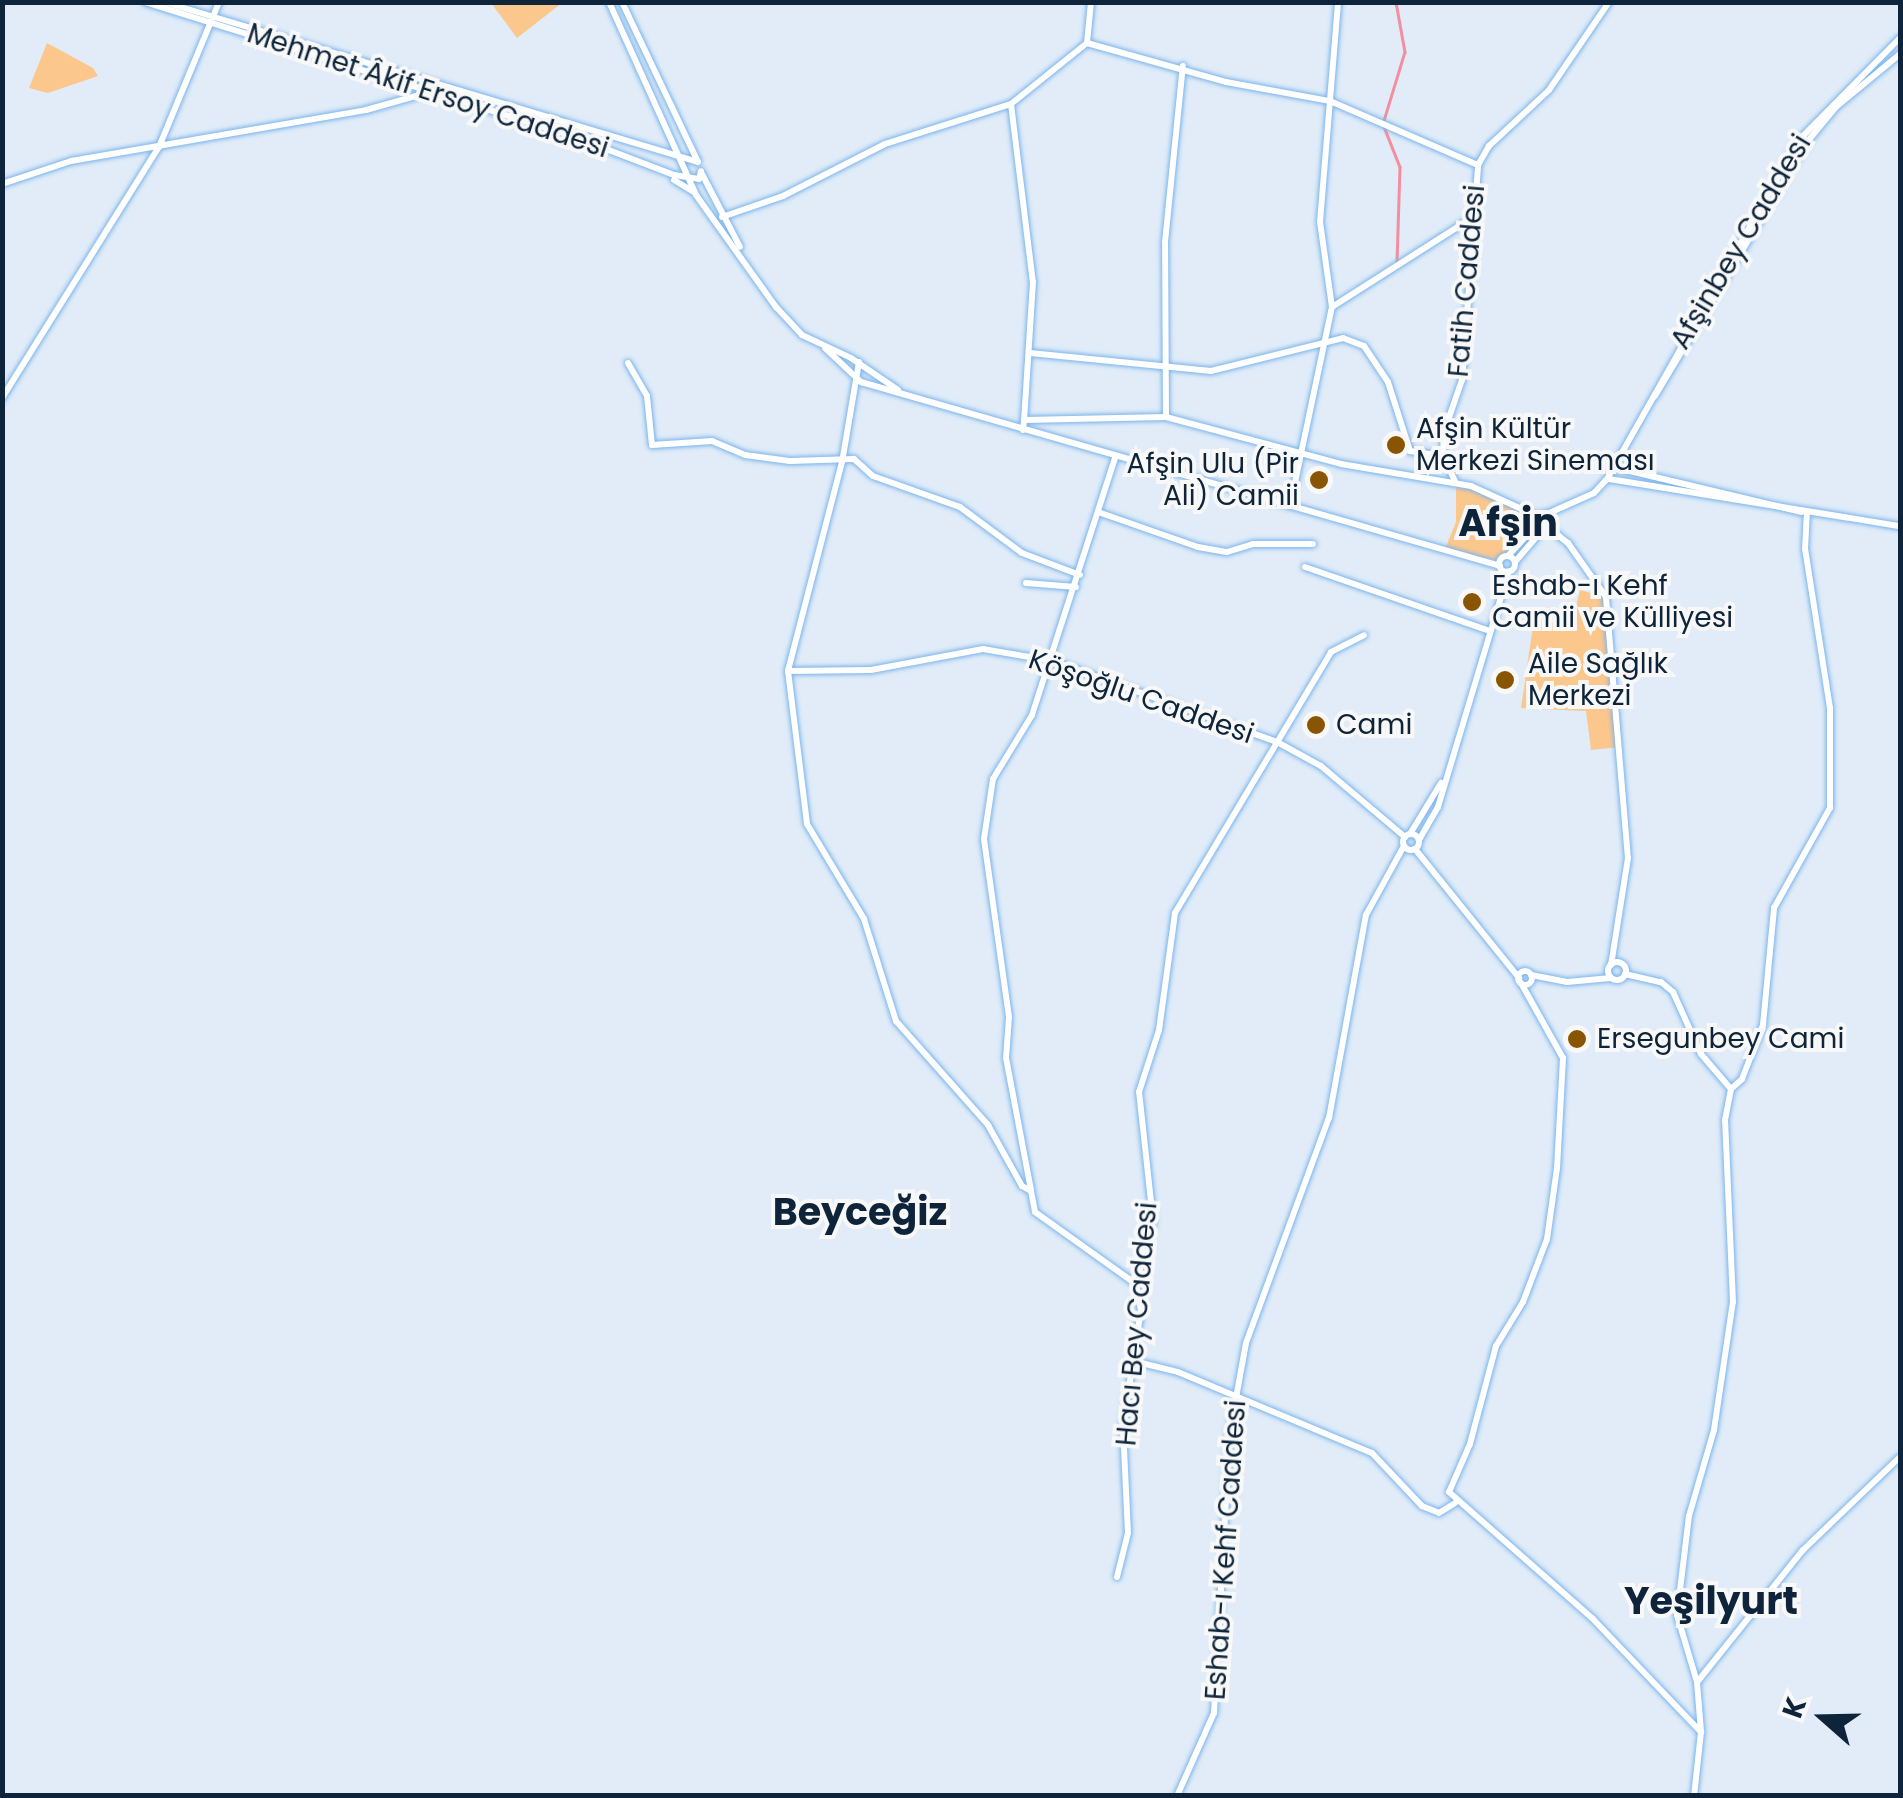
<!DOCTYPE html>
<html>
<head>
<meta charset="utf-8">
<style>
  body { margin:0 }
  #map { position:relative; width:1903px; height:1798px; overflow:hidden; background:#e1ecf8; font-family:Poppins,sans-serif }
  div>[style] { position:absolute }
  .green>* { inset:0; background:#fcc78d }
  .stream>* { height:2.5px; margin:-1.25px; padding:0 1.25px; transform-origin:1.25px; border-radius:1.25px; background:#f38ea1 }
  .roads { filter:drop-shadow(0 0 2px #7cb5ec) drop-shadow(0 0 2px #7cb5ec) }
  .secondary>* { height:6px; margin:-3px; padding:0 3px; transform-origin:3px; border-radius:3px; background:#fff }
  .secondary>.ring { margin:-3px; padding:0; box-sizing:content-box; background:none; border:6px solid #fff; border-radius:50% }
  .dots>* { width:28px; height:28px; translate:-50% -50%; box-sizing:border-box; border:5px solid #f8f8f8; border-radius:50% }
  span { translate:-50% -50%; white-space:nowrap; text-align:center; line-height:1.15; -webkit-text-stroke:8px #f8f8f8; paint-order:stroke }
  .street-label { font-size:28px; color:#0d243a }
  .poi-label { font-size:28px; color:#0d243a }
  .left { translate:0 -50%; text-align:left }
  .right { translate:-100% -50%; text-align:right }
  .district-label { font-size:38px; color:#0d243a; font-weight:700 }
  .frame { position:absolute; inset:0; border:5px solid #0d243a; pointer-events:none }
  .north { position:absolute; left:1773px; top:1668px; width:100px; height:100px; -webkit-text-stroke:8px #f8f8f8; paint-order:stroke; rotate:290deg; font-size:28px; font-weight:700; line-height:40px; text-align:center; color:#0d243a }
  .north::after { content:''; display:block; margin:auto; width:35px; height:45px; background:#0d243a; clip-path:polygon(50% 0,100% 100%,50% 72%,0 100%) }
</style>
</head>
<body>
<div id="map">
  <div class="green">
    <i style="clip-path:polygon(491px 3px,562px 3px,517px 38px)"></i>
    <i style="clip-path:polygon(47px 43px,93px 68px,98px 76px,48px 93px,29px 88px)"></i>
    <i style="clip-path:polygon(1456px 482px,1539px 517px,1538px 523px,1497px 560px,1445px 549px,1456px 522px)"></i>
    <i style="clip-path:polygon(1580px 590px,1606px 597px,1620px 747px,1591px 750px,1586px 711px,1521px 708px,1534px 619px,1571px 627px)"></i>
  </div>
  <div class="stream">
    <i style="left:1396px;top:2px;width:51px;rotate:79.8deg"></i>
    <i style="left:1405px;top:52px;width:75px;rotate:107deg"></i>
    <i style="left:1383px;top:124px;width:46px;rotate:68.4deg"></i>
    <i style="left:1400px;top:167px;width:95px;rotate:91.8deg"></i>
  </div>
  <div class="roads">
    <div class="secondary">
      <i style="left:145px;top:2px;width:442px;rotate:17.4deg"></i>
      <i style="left:567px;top:134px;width:115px;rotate:21deg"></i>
      <i style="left:674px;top:175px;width:25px;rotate:9deg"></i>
      <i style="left:699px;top:179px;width:8px;rotate:-76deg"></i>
      <i style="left:164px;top:2px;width:557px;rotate:16.68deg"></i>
      <i style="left:609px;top:2px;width:212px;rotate:65.7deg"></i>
      <i style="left:696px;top:195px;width:138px;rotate:54.5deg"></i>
      <i style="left:776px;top:307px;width:38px;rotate:47deg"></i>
      <i style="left:802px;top:335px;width:54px;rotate:25.1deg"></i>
      <i style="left:851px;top:358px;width:57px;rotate:34.2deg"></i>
      <i style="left:622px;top:2px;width:177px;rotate:64.6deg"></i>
      <i style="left:1087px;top:43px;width:144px;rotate:15.7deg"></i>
      <i style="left:1226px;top:82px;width:106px;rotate:10.4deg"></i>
      <i style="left:1330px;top:101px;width:161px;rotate:23.4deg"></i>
      <i style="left:1011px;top:104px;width:179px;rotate:83deg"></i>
      <i style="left:1033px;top:282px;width:138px;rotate:93.7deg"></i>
      <i style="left:702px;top:174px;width:82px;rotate:62.5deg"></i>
      <i style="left:674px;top:180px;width:23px;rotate:31deg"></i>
      <i style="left:2px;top:184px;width:73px;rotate:-18.4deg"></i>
      <i style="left:71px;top:161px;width:299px;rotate:-9.8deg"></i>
      <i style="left:366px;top:110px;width:66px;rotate:-15.7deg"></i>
      <i style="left:722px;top:217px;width:65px;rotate:-19deg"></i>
      <i style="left:783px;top:196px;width:114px;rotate:-27deg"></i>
      <i style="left:885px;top:144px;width:132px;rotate:-17.6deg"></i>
      <i style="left:1011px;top:104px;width:97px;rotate:-38.8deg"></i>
      <i style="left:1087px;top:43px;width:41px;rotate:-84.4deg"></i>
      <i style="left:1332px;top:307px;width:164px;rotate:-32.5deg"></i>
      <i style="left:825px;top:348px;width:50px;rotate:43.4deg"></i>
      <i style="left:861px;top:382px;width:665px;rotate:16.06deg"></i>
      <i style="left:1030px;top:353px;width:182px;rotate:5.7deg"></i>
      <i style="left:1211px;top:371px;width:136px;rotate:-14deg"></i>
      <i style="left:1343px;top:338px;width:22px;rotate:21deg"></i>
      <i style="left:1364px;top:346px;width:43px;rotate:56.3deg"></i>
      <i style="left:1388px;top:382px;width:72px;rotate:72.3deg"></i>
      <i style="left:1410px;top:451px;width:33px;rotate:9deg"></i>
      <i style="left:859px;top:362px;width:101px;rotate:99.6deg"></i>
      <i style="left:842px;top:462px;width:216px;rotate:104.5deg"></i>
      <i style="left:788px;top:671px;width:154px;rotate:82.9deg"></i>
      <i style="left:807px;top:824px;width:111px;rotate:59deg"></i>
      <i style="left:864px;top:919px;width:107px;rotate:72.6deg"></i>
      <i style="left:896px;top:1021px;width:139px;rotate:48.5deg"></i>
      <i style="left:988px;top:1125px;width:70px;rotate:60.9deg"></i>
      <i style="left:1022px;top:1186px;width:10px;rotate:29deg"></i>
      <i style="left:1031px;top:1191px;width:21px;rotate:79deg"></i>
      <i style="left:1035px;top:1212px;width:124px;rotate:35.5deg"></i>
      <i style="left:628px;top:363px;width:38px;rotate:60deg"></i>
      <i style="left:647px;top:396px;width:49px;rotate:84.2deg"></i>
      <i style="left:652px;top:445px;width:60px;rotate:-3.8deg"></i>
      <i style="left:712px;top:441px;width:36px;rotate:23deg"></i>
      <i style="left:745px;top:455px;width:45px;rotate:7.6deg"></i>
      <i style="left:790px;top:461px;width:64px;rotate:-1.8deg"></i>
      <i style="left:854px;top:459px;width:25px;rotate:42deg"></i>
      <i style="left:873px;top:476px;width:92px;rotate:19.6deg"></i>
      <i style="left:960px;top:507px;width:77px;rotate:36.6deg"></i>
      <i style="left:1022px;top:553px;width:62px;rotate:20.8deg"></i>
      <i style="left:1655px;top:396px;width:296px;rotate:-59.1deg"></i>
      <i style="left:1807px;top:142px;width:45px;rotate:-50.4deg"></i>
      <i style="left:1836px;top:107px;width:83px;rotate:-39.6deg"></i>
      <i style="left:2px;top:398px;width:296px;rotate:-58deg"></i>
      <i style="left:159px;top:147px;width:157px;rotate:-67.5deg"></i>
      <i style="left:1166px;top:417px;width:175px;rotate:-90.3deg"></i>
      <i style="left:1165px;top:242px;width:177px;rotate:-84.2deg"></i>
      <i style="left:1023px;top:430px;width:10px;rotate:-84deg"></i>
      <i style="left:1024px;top:420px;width:142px;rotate:-1.2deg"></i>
      <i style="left:1166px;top:417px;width:181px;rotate:15deg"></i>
      <i style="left:1341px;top:464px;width:132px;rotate:9.6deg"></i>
      <i style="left:1471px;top:486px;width:75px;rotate:24.5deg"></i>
      <i style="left:1613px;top:467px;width:194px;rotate:13.4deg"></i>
      <i style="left:1609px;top:479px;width:295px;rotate:9.2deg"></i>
      <i style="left:1455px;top:481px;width:28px;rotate:-116deg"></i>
      <i style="left:1443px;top:456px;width:24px;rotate:-88deg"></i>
      <i style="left:1444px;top:432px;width:55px;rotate:-70.9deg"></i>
      <i style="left:1462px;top:380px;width:216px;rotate:-85.7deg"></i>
      <i style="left:1478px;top:165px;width:22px;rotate:-60deg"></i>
      <i style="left:1489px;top:146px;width:82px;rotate:-43deg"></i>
      <i style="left:1549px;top:90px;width:107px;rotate:-55.7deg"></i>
      <i style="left:1290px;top:506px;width:203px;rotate:-78.1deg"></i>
      <i style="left:1332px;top:307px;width:86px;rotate:-98deg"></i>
      <i style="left:1320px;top:222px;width:221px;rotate:-85.3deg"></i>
      <i style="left:1098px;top:512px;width:106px;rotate:19.3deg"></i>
      <i style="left:1198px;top:547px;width:29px;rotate:10deg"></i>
      <i style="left:1227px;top:552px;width:27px;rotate:-17deg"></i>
      <i style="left:1253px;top:544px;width:60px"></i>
      <i class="ring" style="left:1537px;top:514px;width:8px;height:8px"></i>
      <i style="left:1547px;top:514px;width:51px;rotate:-24.1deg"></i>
      <i style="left:1594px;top:493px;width:19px;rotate:-47deg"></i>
      <i style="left:1607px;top:479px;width:390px;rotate:-60.5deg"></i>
      <i style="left:1799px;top:140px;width:144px;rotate:-45.3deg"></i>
      <i style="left:1548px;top:527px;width:26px;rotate:39deg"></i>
      <i style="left:1568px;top:543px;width:66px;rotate:54.9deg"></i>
      <i style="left:1606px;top:597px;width:262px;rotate:85.2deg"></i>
      <i style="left:1628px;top:858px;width:108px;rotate:99deg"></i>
      <i style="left:1508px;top:556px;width:45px;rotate:-47.7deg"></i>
      <i class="ring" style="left:1499px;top:556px;width:10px;height:10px"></i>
      <i style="left:1515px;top:562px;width:45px;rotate:-49.5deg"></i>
      <i style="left:1305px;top:567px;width:193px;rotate:19.1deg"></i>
      <i style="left:1026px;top:583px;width:50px;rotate:4.6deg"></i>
      <i style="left:788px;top:671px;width:83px;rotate:-0.7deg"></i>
      <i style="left:871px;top:670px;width:114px;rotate:-10.6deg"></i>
      <i style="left:983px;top:649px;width:71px;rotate:9.7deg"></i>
      <i style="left:1053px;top:661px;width:240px;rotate:19.9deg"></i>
      <i style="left:1279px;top:743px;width:48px;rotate:28.7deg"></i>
      <i style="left:1321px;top:766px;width:110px;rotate:40.2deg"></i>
      <i style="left:1410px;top:834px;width:60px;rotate:-58.7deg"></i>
      <i class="ring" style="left:1403px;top:834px;width:10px;height:10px"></i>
      <i style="left:1419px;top:840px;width:38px;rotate:-60deg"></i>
      <i style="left:1438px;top:807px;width:246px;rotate:-73.3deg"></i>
      <i style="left:1415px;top:849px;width:166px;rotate:51.1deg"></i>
      <i class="ring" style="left:1608px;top:962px;width:12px;height:12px"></i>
      <i class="ring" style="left:1518px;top:971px;width:8px;height:8px"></i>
      <i style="left:1625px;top:974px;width:37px;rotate:13deg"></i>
      <i style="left:1661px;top:982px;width:16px;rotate:40deg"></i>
      <i style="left:1673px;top:992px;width:68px;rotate:65.7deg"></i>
      <i style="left:1701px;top:1054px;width:46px;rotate:49.4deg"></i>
      <i style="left:1531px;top:975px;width:37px;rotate:11deg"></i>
      <i style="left:1567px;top:982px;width:44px;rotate:-5.2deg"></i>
      <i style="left:1521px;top:983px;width:86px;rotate:60.8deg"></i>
      <i style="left:1563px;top:1058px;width:110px;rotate:93.1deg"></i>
      <i style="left:1557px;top:1168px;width:72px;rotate:98deg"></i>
      <i style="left:1547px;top:1239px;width:67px;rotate:110.9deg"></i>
      <i style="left:1523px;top:1302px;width:52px;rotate:121.5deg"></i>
      <i style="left:1496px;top:1346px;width:101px;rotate:104.9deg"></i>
      <i style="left:1470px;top:1444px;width:52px;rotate:113.6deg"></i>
      <i style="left:1449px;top:1492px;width:191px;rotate:41.4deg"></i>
      <i style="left:1592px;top:1618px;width:158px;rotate:46.3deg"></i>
      <i style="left:1701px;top:1732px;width:64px;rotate:96.2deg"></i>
      <i style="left:1731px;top:1089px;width:15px;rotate:-42deg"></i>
      <i style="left:1742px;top:1079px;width:58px;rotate:-68.7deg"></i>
      <i style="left:1763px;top:1025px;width:118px;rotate:-84.6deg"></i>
      <i style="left:1774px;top:908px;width:115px;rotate:-60.8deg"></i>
      <i style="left:1830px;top:808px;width:100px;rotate:-90deg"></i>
      <i style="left:1830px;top:708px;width:161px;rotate:-98.9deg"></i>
      <i style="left:1805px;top:549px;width:34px;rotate:-87deg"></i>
      <i style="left:1031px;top:1190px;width:134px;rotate:-100.7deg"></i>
      <i style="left:1006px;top:1058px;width:41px;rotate:-85.8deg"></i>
      <i style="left:1009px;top:1017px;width:180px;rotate:-98deg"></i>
      <i style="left:984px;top:839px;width:61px;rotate:-81.5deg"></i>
      <i style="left:993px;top:779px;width:75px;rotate:-58.6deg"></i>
      <i style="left:1032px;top:715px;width:270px;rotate:-72.1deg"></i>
      <i style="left:1133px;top:1361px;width:46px;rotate:13.7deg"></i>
      <i style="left:1178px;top:1372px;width:210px;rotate:22.7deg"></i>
      <i style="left:1372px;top:1453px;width:73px;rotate:46.7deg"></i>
      <i style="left:1422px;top:1506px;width:18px;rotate:22deg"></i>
      <i style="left:1439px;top:1513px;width:19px;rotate:-32deg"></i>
      <i style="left:1117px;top:1577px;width:45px;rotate:-76deg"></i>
      <i style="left:1128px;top:1533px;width:106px;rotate:-92.7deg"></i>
      <i style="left:1123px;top:1427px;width:118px;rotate:-81.3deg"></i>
      <i style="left:1141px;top:1310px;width:26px;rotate:-101deg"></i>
      <i style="left:1136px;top:1284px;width:66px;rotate:-75.1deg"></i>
      <i style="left:1153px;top:1220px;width:129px;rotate:-96.2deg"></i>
      <i style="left:1139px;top:1092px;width:65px;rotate:-72.1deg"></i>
      <i style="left:1159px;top:1030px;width:118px;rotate:-82.2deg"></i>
      <i style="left:1175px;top:913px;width:304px;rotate:-59.1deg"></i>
      <i style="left:1331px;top:652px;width:37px;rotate:-27deg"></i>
      <i style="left:1698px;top:1681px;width:168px;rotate:-51.3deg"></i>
      <i style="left:1803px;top:1550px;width:134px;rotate:-43.8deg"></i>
      <i style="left:1701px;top:1731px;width:49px;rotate:-94.7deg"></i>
      <i style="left:1697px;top:1682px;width:70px;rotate:-106.6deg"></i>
      <i style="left:1677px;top:1615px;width:100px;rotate:-83.1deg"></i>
      <i style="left:1689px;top:1516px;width:90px;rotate:-73.8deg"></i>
      <i style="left:1714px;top:1430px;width:129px;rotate:-81.6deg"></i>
      <i style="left:1733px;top:1302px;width:182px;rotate:-92.5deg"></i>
      <i style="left:1725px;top:1120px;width:32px;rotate:-79deg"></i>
      <i style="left:1177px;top:1796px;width:91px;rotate:-66deg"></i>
      <i style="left:1214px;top:1713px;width:282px;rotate:-86.8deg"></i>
      <i style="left:1230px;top:1431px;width:89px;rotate:-79.7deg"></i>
      <i style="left:1246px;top:1343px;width:240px;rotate:-69.8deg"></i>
      <i style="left:1329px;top:1118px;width:206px;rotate:-79.7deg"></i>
      <i style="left:1366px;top:915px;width:79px;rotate:-61.2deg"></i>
    </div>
  </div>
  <div class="dots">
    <i style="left:1396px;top:445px;background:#8a5502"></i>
    <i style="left:1319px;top:480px;background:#8a5502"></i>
    <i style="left:1472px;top:602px;background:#8a5502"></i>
    <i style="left:1505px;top:680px;background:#8a5502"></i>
    <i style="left:1316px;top:725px;background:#8a5502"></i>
    <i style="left:1577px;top:1039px;background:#8a5502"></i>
  </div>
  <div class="street-label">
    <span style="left:428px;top:91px;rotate:18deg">Mehmet Âkif Ersoy Caddesi</span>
    <span style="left:1741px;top:242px;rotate:-59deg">Afşinbey Caddesi</span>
    <span style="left:1467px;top:281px;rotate:-85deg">Fatih Caddesi</span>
    <span style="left:1141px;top:697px;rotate:19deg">Köşoğlu Caddesi</span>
    <span style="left:1137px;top:1324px;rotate:-85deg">Hacı Bey Caddesi</span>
    <span style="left:1226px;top:1550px;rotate:-86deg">Eshab-ı Kehf Caddesi</span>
  </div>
  <div class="poi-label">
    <span class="left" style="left:1416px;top:445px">Afşin Kültür<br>Merkezi Sineması</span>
    <span class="right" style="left:1299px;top:480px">Afşin Ulu (Pir<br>Ali) Camii</span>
    <span class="left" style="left:1492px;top:602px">Eshab-ı Kehf<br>Camii ve Külliyesi</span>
    <span class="left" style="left:1528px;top:680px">Aile Sağlık<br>Merkezi</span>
    <span class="left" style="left:1336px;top:725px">Cami</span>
    <span class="left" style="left:1597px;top:1039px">Ersegunbey Cami</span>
  </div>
  <div class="district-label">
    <span style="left:1508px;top:523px">Afşin</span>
    <span style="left:860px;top:1212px">Beyceğiz</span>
    <span style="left:1711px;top:1601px">Yeşilyurt</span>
  </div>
  <div class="frame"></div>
  <div class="north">K</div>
</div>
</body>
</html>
